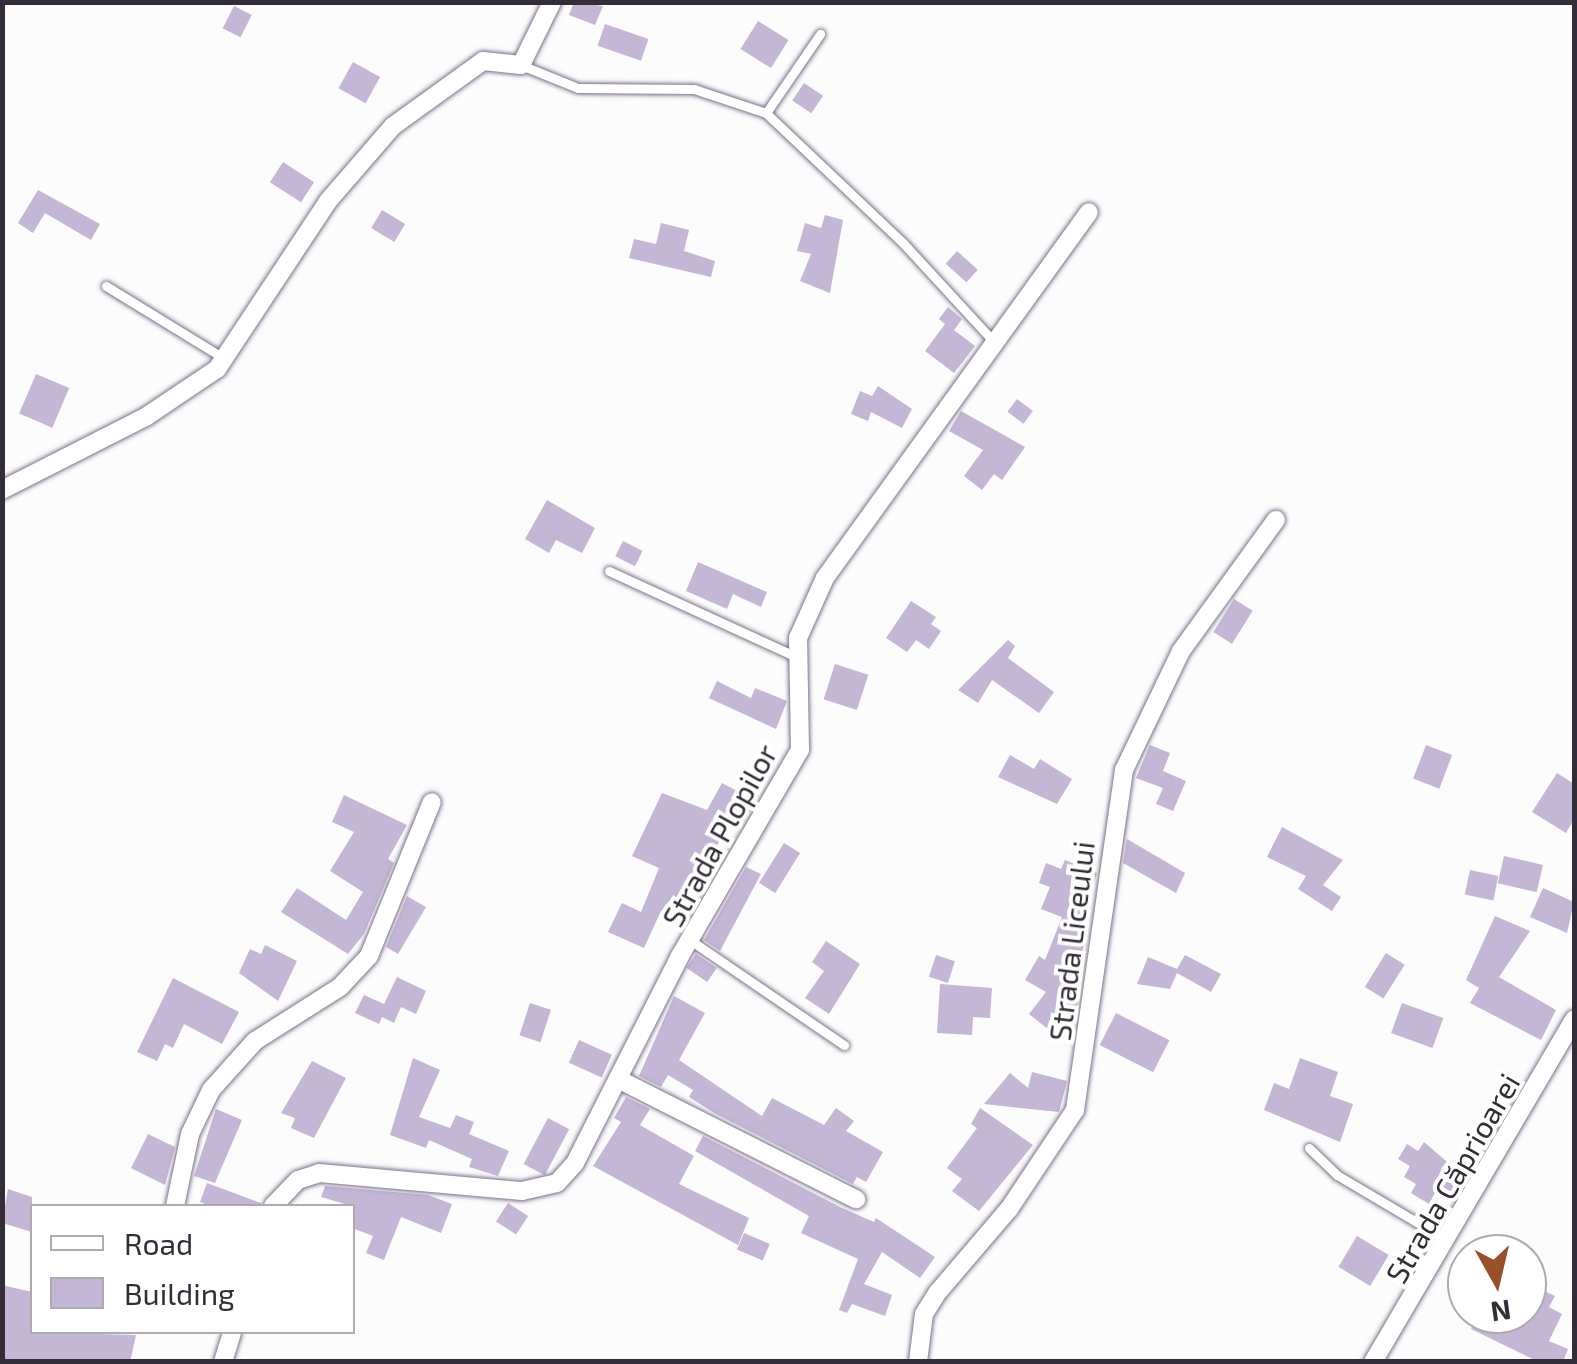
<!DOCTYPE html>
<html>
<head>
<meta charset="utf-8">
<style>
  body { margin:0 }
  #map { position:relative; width:1577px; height:1364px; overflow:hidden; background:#fcfcfc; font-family:"Exo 2",sans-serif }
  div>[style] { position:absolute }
  .building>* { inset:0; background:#c4b6d5; transform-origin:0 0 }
  .roads { filter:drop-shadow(0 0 2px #7e708d) drop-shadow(0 0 2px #7e708d) }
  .lane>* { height:9px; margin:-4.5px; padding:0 4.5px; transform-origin:4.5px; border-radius:4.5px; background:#fff }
  .street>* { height:18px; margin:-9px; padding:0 9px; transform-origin:9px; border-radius:9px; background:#fff }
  span { translate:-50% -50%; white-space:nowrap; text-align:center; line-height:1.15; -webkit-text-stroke:8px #fff; paint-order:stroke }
  .street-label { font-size:30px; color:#332d39 }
  .frame { position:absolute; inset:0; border:5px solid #332d39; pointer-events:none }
  .legend { position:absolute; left:30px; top:1204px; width:325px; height:130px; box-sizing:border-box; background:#fff; border:2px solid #adabb0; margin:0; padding:12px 18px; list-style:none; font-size:30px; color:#332d39 }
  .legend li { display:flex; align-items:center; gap:20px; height:50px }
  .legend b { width:50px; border:2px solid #adabb0 }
  .north { position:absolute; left:1447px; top:1234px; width:100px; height:100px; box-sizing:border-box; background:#fff; border:2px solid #adabb0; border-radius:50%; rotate:172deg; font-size:28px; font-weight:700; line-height:40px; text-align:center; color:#332d39 }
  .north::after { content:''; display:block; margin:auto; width:35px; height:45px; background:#97502a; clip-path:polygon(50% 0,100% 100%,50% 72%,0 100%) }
</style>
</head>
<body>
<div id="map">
  <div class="building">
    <i style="clip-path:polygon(574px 2px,603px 6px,595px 25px,569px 15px)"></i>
    <i style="left:234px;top:6px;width:20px;height:25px;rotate:27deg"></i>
    <i style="left:758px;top:21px;width:36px;height:33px;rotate:32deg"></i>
    <i style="left:605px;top:24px;width:46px;height:23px;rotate:19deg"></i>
    <i style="left:353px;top:62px;width:31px;height:30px;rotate:29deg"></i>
    <i style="left:804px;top:83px;width:23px;height:21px;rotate:34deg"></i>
    <i style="left:283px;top:162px;width:37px;height:24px;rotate:33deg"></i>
    <i style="clip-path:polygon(38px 190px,100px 224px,91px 240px,45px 213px,33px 233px,18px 223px)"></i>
    <i style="left:382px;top:210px;width:27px;height:21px;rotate:31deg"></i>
    <i style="clip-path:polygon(825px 215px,843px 220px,830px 293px,800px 281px,811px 254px,797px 251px,805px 223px,821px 228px)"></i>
    <i style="clip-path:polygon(661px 223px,689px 230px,684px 251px,715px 261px,711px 277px,629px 258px,634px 239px,656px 244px)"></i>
    <i style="left:957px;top:251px;width:28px;height:17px;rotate:42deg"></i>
    <i style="clip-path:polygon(948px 307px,962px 319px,954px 330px,975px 346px,954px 373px,925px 351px,945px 324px,939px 319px)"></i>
    <i style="left:36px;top:374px;width:36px;height:43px;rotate:23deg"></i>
    <i style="clip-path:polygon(878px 386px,912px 409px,902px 428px,871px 412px,868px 421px,851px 414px,860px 391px,872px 396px)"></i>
    <i style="left:1017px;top:399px;width:20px;height:16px;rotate:37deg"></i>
    <i style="clip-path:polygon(961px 411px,1025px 447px,1002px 480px,994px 474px,982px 490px,964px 476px,983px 450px,949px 431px)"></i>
    <i style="clip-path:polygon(547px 500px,595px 528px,582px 553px,556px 540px,549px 553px,525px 539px)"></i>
    <i style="left:623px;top:541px;width:22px;height:17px;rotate:27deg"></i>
    <i style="clip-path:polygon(698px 562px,767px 592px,761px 607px,733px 594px,727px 609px,686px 591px)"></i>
    <i style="left:1234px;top:599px;width:22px;height:39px;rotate:32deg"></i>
    <i style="clip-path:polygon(911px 601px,936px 617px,931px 624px,941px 631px,929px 649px,916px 640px,907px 652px,886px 638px)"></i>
    <i style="clip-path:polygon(1008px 640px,1015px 646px,1008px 658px,1054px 692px,1039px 713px,992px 680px,978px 703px,958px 690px)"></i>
    <i style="left:835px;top:664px;width:35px;height:37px;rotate:18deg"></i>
    <i style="clip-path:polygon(717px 681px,751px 698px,755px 688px,787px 701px,776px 729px,709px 698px)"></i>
    <i style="clip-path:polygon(1150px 745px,1170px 753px,1163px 771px,1186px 781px,1173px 811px,1156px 804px,1163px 788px,1136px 778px)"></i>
    <i style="left:1426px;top:745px;width:28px;height:36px;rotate:21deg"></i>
    <i style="clip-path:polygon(1010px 755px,1034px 769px,1040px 759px,1072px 779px,1057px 804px,998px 777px)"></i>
    <i style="clip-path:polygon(1557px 773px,1574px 784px,1574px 819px,1566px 833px,1532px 812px)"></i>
    <i style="clip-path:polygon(722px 783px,756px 801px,743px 822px,734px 817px,713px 852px,723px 857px,706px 886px,696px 880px,680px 919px,661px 911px,644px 948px,608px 932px,622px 903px,641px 912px,659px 868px,632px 856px,662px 793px,707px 810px)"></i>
    <i style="clip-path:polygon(344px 795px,407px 825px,388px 859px,394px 863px,364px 934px,348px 954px,281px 912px,297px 888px,346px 920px,363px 892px,330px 871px,354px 832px,332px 822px)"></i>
    <i style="clip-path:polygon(1282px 827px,1343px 860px,1323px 885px,1341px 897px,1332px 911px,1298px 889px,1306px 876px,1267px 857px)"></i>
    <i style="clip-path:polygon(1127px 839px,1185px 873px,1176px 893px,1123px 863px)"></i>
    <i style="left:784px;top:843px;width:19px;height:47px;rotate:32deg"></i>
    <i style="left:1504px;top:856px;width:40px;height:28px;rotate:13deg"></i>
    <i style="clip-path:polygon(1065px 860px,1097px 873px,1082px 921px,1089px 923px,1074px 986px,1080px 990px,1077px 1006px,1058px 1037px,1029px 1014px,1046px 992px,1025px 980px,1039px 956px,1045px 960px,1062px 917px,1041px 909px,1050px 887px,1039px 883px,1046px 863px,1061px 869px)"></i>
    <i style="clip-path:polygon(746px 867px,761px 874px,720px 951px,704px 940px)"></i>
    <i style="left:1470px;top:870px;width:29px;height:25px;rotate:12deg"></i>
    <i style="clip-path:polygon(1543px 888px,1574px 902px,1567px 933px,1530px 917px)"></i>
    <i style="clip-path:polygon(407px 896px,426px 907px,398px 954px,386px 947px)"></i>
    <i style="clip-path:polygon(1495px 916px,1530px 931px,1499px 977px,1556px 1010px,1541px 1040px,1470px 1003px,1479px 988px,1466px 980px)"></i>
    <i style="clip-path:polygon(826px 941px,860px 964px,829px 1014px,805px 998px,824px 971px,812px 962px)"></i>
    <i style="clip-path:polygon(265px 945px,297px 961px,278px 1001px,239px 973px,250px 949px,261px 954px)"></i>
    <i style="left:1386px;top:953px;width:22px;height:40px;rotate:32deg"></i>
    <i style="left:696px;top:954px;width:25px;height:17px;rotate:34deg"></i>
    <i style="left:936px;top:955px;width:20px;height:23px;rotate:18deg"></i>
    <i style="clip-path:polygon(1185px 955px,1221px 974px,1211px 992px,1177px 973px,1170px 989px,1137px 984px,1148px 957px,1177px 969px)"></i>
    <i style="clip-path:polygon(397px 977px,426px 991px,416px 1014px,401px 1007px,394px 1023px,382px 1017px,379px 1024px,355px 1013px,364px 995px,384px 1004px)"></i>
    <i style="clip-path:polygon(173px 978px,239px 1012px,222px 1044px,184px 1024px,173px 1048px,165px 1044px,157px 1061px,137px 1052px)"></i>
    <i style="clip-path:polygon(940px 984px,992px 988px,990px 1018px,973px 1017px,972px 1035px,937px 1033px)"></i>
    <i style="clip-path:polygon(674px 996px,705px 1013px,679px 1060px,762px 1116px,772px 1098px,824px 1125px,836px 1108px,854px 1121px,846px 1131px,883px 1152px,866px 1182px,857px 1177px,853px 1184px,714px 1113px,689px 1097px,693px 1090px,668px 1075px,661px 1087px,639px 1076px)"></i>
    <i style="left:530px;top:1003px;width:22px;height:34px;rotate:18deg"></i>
    <i style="left:1402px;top:1003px;width:44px;height:32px;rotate:20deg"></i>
    <i style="left:1116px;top:1013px;width:60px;height:36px;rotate:27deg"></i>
    <i style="left:579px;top:1040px;width:36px;height:25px;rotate:24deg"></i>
    <i style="clip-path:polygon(413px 1058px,440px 1070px,419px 1117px,450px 1128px,456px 1115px,474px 1122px,469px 1134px,509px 1151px,498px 1176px,469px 1167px,472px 1159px,429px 1140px,426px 1148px,390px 1135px)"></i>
    <i style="clip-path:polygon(1300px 1058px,1338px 1072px,1330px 1096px,1353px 1104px,1340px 1142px,1264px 1110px,1274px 1083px,1289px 1089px)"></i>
    <i style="clip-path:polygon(312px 1061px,346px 1078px,314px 1138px,291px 1128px,295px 1118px,281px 1113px)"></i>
    <i style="clip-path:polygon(1032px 1072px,1067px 1081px,1059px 1112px,984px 1104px,1010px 1073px,1028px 1088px)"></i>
    <i style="clip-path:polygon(626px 1097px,650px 1109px,640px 1125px,694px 1156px,679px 1184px,749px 1218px,738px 1245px,593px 1166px,621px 1122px,614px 1118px)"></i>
    <i style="clip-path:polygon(980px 1108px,1033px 1145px,979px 1211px,952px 1191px,962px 1179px,947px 1168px,977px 1128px,971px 1124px)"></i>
    <i style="clip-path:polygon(216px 1109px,242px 1120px,215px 1183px,194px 1176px)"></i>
    <i style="left:548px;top:1118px;width:24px;height:52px;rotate:28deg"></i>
    <i style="clip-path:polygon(148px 1134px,175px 1147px,165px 1185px,131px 1168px)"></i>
    <i style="clip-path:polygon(703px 1136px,840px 1207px,874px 1222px,876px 1218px,935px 1257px,920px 1278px,882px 1252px,864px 1284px,892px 1295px,885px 1316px,852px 1304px,847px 1313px,839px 1310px,858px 1259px,801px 1233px,809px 1216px,695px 1151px)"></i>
    <i style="clip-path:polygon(1424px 1142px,1461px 1174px,1447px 1198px,1436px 1191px,1429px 1204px,1411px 1193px,1416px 1184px,1404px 1177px,1410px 1166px,1398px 1159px,1407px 1144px,1418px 1151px)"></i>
    <i style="clip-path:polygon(207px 1183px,261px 1203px,261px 1206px,210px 1206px,200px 1202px)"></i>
    <i style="clip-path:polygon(325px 1186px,428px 1195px,452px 1204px,441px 1233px,401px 1217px,384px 1260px,366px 1253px,373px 1236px,352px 1228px,352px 1206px,321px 1197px)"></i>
    <i style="clip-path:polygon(8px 1189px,32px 1197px,32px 1232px,2px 1223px)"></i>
    <i style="left:508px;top:1203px;width:24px;height:22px;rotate:33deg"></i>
    <i style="left:744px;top:1233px;width:28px;height:18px;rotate:23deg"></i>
    <i style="left:1357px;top:1236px;width:37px;height:36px;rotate:31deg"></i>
    <i style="clip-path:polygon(1527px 1283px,1555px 1296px,1549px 1307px,1562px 1314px,1549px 1341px,1568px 1349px,1563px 1362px,1539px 1362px,1471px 1329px,1477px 1314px,1527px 1314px)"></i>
    <i style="clip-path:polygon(2px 1285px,32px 1292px,32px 1332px,136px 1335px,130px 1362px,2px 1362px)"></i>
  </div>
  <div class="roads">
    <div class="lane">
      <i style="left:521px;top:65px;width:61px;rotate:22deg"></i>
      <i style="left:578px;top:88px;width:116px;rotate:0.5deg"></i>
      <i style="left:694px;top:89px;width:76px;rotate:18.4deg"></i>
      <i style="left:766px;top:113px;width:190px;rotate:43.5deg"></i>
      <i style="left:904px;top:244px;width:134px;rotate:47.4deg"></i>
      <i style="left:766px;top:113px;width:96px;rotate:-55.6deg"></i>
      <i style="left:106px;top:286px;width:140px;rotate:31.5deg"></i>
      <i style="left:609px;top:571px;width:207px;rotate:24.6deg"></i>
      <i style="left:693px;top:942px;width:183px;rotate:34.3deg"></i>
      <i style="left:1309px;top:1148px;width:39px;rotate:44deg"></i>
      <i style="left:1337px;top:1175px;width:128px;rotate:30.6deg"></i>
    </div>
    <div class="street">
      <i style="left:2px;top:490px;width:163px;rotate:-27deg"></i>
      <i style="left:147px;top:416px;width:84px;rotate:-33.9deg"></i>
      <i style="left:217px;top:369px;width:201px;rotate:-56.5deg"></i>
      <i style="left:328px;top:201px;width:99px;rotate:-49.1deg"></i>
      <i style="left:393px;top:126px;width:111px;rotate:-35.8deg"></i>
      <i style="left:483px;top:61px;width:38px;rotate:6deg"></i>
      <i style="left:521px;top:65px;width:70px;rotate:-63.8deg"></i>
      <i style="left:618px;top:1079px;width:267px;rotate:26.8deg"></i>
      <i style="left:175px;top:1206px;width:74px;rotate:-78.2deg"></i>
      <i style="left:190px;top:1134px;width:49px;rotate:-64.5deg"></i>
      <i style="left:211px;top:1090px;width:66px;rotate:-48.1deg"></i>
      <i style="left:255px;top:1041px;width:101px;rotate:-32.4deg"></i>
      <i style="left:340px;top:987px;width:42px;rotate:-46.9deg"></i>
      <i style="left:369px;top:956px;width:166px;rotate:-67.8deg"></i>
      <i style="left:273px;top:1206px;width:36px;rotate:-46deg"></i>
      <i style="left:298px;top:1180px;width:22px;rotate:-18deg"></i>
      <i style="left:319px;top:1173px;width:204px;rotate:5.1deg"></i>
      <i style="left:522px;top:1191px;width:36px;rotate:-13deg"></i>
      <i style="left:557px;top:1183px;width:27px;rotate:-48deg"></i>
      <i style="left:575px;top:1163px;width:232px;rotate:-63.1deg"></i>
      <i style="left:680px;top:956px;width:238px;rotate:-59.8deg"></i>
      <i style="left:800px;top:750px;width:112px;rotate:-91deg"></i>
      <i style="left:798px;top:638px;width:66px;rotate:-65.8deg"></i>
      <i style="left:825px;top:578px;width:451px;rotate:-54.2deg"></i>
      <i style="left:223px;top:1362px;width:31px;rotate:-73deg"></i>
      <i style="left:918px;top:1362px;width:48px;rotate:-82.9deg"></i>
      <i style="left:924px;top:1314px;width:26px;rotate:-58deg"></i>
      <i style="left:938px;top:1292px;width:109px;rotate:-49.5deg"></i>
      <i style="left:1009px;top:1209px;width:119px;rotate:-56.3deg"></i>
      <i style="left:1075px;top:1110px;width:344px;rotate:-81.8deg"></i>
      <i style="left:1124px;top:770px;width:132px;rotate:-64.4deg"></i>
      <i style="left:1181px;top:651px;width:162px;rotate:-54.1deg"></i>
      <i style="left:1373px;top:1362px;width:397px;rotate:-59.6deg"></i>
    </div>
  </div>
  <div class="street-label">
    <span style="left:719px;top:835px;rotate:-61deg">Strada Plopilor</span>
    <span style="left:1071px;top:941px;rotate:-83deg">Strada Liceului</span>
    <span style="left:1452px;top:1178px;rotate:-60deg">Strada Căprioarei</span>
  </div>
  <div class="frame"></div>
  <ul class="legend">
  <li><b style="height:12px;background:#fff"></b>Road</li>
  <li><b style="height:28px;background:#c4b6d5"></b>Building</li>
  </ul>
  <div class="north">N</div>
</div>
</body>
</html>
